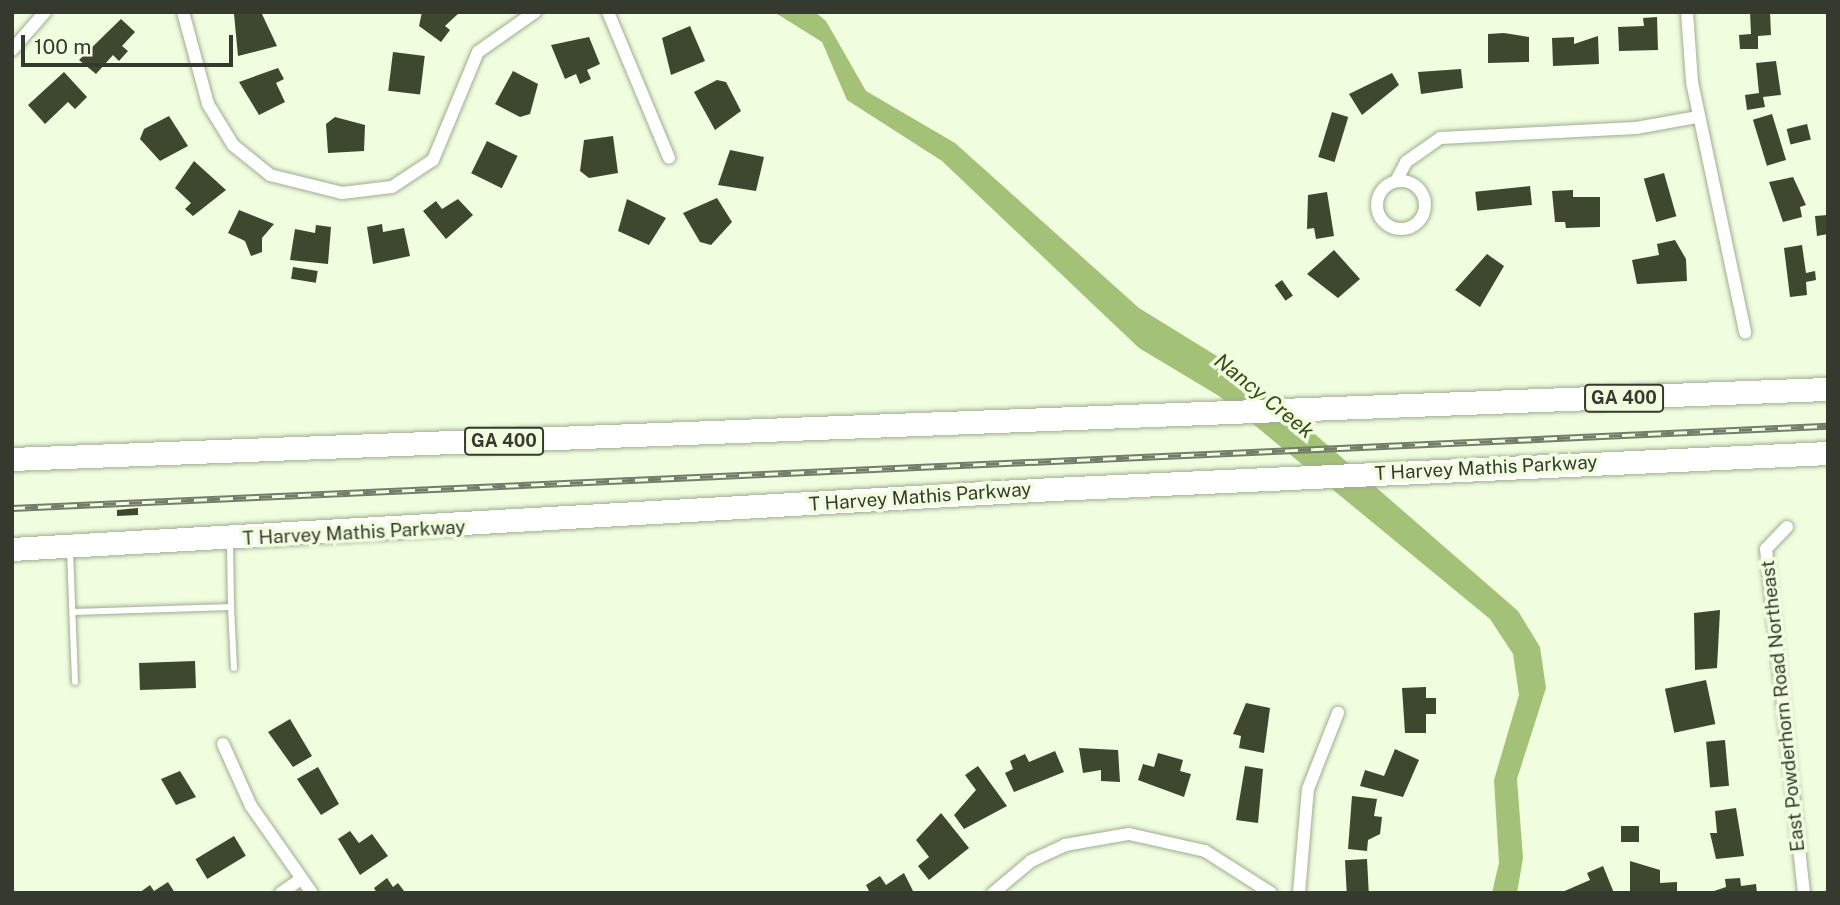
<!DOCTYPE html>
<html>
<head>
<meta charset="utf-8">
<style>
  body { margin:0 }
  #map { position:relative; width:1840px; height:905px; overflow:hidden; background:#f0fddf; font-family:"Public Sans",sans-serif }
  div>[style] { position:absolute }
  .water>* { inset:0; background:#a4c277 }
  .building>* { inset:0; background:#3d482e; transform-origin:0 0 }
  .roads { filter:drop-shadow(0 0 2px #a0ac90) drop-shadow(0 0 2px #a0ac90) }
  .lane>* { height:6px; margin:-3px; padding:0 3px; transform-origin:3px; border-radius:3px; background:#fff }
  .street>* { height:12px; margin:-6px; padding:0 6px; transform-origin:6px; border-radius:6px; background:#fff }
  .street>.ring { margin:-6px; padding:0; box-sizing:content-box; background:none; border:12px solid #fff; border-radius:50% }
  .highway>* { height:23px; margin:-11.5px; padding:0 11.5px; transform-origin:11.5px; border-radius:11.5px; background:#fff }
  .rail>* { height:7px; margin-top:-3.5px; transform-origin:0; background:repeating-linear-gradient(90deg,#f0fddf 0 13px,#747c6a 0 26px); box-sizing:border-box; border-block:2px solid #747c6a }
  span { translate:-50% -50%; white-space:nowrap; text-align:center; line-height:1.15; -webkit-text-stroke:7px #f0fddf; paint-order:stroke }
  .shield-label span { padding:2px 5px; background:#f0fddf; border:2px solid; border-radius:5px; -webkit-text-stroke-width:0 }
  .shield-label { font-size:18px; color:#353a2e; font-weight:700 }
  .street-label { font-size:19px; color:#353a2e }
  .water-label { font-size:21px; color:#3a4d17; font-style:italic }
  .frame { position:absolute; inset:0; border:14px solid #353a2e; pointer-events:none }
  .scale { position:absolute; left:21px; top:35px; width:212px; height:32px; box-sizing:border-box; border:4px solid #353a2e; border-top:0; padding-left:9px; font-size:21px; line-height:24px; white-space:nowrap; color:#353a2e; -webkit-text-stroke:5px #f0fddf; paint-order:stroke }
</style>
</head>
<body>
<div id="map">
  <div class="water">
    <i style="clip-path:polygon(774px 12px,815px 12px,826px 21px,866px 91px,955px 143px,1139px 308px,1246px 374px,1518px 611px,1540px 647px,1546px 688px,1517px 779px,1523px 858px,1517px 893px,1492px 893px,1499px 863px,1494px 780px,1519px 695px,1513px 654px,1490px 619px,1219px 396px,1139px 348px,942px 161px,847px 100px,822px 42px)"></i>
  </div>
  <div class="building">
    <i style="clip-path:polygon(261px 12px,277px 46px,238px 56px,234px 14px)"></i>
    <i style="clip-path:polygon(422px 12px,460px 12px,445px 26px,450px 30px,441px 42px,419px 26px)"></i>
    <i style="clip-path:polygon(1750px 12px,1770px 12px,1771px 35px,1758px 36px,1758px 49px,1740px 49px,1739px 35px,1751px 34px)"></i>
    <i style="clip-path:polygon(1657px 17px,1658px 50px,1619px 51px,1618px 27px,1644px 26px,1643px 18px)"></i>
    <i style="clip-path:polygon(121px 19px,135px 32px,122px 46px,128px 51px,119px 61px,113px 55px,96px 74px,79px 60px)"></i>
    <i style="clip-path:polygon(690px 26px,705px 61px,671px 75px,662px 38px)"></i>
    <i style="clip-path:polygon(1504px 33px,1529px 37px,1529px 62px,1488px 63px,1488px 34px)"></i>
    <i style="clip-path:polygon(1598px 36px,1599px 64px,1553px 66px,1552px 38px,1574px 37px,1574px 44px)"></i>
    <i style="clip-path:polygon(589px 37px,600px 64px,587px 70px,591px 79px,580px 84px,576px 74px,565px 79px,551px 45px)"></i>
    <i style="left:393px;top:52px;width:32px;height:39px;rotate:7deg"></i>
    <i style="clip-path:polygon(1776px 61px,1781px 95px,1763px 97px,1765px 107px,1747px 110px,1745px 95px,1759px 93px,1756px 63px)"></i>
    <i style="clip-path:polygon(278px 68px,284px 79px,276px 83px,285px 102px,259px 115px,239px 82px)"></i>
    <i style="clip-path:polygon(1461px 69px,1463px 88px,1421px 94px,1418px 72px)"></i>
    <i style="clip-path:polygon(513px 71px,538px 84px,530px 114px,520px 117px,495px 104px)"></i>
    <i style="clip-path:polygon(64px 72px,87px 97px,75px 109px,68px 102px,45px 124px,28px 105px)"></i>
    <i style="clip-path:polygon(1392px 73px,1399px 85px,1362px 115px,1349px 94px)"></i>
    <i style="clip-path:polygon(717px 80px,726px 82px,741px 111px,715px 130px,694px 92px)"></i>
    <i style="left:1332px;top:112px;width:17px;height:47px;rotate:17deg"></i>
    <i style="left:1772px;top:114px;width:48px;height:20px;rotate:73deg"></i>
    <i style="clip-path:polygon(169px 116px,188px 146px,160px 161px,140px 139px,144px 129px)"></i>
    <i style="clip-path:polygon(335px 117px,365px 125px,364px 151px,328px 153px,326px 124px)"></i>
    <i style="left:1807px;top:124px;width:16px;height:21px;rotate:76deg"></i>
    <i style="clip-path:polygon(613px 136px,618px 173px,589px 178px,580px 171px,584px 140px)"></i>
    <i style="left:487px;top:141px;width:34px;height:36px;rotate:26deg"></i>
    <i style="clip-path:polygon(730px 150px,764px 157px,756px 191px,718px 185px)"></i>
    <i style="clip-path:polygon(194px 161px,226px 190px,193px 216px,185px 209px,191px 203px,175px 188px)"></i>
    <i style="left:1664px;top:173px;width:45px;height:21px;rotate:74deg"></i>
    <i style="clip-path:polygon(1793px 177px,1806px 205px,1800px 207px,1802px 217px,1783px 222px,1769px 182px)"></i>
    <i style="left:1530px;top:186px;width:19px;height:55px;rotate:84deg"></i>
    <i style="clip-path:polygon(1573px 190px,1573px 197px,1600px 197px,1600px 227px,1566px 228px,1565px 222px,1555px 222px,1552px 191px)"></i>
    <i style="clip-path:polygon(1327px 192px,1334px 236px,1316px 239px,1314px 228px,1307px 229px,1308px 195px)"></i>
    <i style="clip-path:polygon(717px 198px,732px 222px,711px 245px,700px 242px,683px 213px)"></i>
    <i style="clip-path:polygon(458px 199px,473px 215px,446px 239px,423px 211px,436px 201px,442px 209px)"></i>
    <i style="clip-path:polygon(627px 199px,666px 218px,649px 245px,618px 231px)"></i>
    <i style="clip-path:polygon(239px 210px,274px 224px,262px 238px,262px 252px,251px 256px,245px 241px,228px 233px)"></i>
    <i style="clip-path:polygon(1828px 215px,1828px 234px,1817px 236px,1815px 216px)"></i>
    <i style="clip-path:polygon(382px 224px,383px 232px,404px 228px,410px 256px,373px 264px,367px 227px)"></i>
    <i style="clip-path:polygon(316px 225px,331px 227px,328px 264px,290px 260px,295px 229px,315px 233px)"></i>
    <i style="clip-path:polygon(1675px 240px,1686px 259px,1687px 281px,1637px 284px,1632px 260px,1659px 255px,1657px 244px)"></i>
    <i style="clip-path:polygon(1802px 245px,1806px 273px,1815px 271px,1816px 280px,1806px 282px,1807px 295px,1790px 297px,1784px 248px)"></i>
    <i style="clip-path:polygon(1334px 250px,1360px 279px,1338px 298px,1307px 274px)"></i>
    <i style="clip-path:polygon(1487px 254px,1504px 266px,1480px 307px,1455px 290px)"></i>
    <i style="left:293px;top:267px;width:25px;height:12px;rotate:9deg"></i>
    <i style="left:1282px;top:280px;width:19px;height:9px;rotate:55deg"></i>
    <i style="clip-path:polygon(138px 508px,138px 515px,117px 516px,117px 510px)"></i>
    <i style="clip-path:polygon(1720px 610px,1717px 668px,1695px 670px,1694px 613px)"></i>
    <i style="left:195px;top:661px;width:27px;height:56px;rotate:88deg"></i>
    <i style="left:1706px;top:680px;width:45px;height:42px;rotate:78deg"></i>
    <i style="clip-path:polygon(1426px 687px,1426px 698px,1436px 698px,1436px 714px,1426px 714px,1426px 733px,1405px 733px,1402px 688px)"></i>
    <i style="clip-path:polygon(1246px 703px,1270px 708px,1264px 753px,1239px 748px,1241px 736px,1233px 734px)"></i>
    <i style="clip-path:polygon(290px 719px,312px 756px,293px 767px,268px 732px)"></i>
    <i style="left:1725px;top:740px;width:46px;height:19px;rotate:85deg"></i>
    <i style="clip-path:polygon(1079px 748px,1118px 750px,1120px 782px,1101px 781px,1101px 770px,1083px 773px)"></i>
    <i style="clip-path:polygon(1395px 749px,1419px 760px,1403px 797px,1360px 786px,1365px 770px,1384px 776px)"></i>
    <i style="clip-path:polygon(1055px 751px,1064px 772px,1014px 792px,1005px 773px,1013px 769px,1010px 761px,1025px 754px,1029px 762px)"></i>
    <i style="clip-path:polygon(1158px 753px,1183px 760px,1180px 771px,1191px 774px,1184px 797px,1138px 780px,1143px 764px,1154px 767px)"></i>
    <i style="clip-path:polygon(978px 766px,1007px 806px,964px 829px,954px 815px,976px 790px,965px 775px)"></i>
    <i style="clip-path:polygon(1245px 766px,1263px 769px,1258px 823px,1236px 820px)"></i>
    <i style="clip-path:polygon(318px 767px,339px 804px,321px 815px,297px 779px)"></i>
    <i style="clip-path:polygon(180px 771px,196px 797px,176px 805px,161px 779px)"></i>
    <i style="clip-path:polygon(1352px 796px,1377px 799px,1374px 816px,1382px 817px,1380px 834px,1368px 840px,1367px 851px,1348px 849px)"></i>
    <i style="clip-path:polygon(1736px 808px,1744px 856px,1716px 859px,1710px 833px,1717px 833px,1715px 811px)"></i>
    <i style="clip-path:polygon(941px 813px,969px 848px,929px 880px,918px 866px,929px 857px,916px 840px)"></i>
    <i style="left:1621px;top:826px;width:18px;height:16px"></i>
    <i style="clip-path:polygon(350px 831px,359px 843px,372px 834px,388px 856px,360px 875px,338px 839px)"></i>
    <i style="left:234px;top:836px;width:23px;height:45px;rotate:59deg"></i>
    <i style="left:1367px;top:859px;width:34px;height:22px;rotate:87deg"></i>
    <i style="clip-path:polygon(1630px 861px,1660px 870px,1660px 883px,1677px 882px,1677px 893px,1630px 893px)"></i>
    <i style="clip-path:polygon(1603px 866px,1614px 893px,1560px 893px,1590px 880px,1587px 873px)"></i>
    <i style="clip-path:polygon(904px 873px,914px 893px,870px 893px,866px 885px,880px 876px,886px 885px)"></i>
    <i style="clip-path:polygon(387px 878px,393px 887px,398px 883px,404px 891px,377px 893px,374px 888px)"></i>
    <i style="clip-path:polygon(1740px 878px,1741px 886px,1756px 884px,1757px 893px,1708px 893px,1726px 887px,1725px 879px)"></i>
    <i style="clip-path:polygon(168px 882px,175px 893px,139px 893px,150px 885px,154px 891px)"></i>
  </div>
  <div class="roads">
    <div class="lane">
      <i style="left:70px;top:551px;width:131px;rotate:87.8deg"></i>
      <i style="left:231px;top:607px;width:61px;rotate:87.2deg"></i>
      <i style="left:73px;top:612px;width:158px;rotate:-1.8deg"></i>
      <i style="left:231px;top:607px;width:67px;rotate:-90.9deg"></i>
    </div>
    <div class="street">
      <i style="left:183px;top:12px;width:95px;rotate:74.8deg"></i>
      <i style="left:208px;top:104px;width:48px;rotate:58.6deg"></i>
      <i style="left:233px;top:145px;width:48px;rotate:39deg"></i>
      <i style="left:270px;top:175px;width:74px;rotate:14deg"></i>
      <i style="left:342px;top:193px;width:50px;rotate:-6.8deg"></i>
      <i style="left:392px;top:187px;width:49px;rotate:-33.4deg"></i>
      <i style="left:433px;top:160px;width:117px;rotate:-67.4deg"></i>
      <i style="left:478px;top:52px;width:70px;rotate:-35.1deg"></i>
      <i style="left:608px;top:12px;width:158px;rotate:67.3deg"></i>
      <i style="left:1687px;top:12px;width:70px;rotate:85.9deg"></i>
      <i style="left:1692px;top:82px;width:256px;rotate:78deg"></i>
      <i style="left:12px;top:50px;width:50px;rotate:-49deg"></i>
      <i style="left:1396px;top:181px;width:21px;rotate:-62deg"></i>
      <i style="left:1406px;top:162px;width:42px;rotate:-35.2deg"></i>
      <i style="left:1440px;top:138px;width:196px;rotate:-2.9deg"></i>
      <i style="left:1636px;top:128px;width:63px;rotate:-10.1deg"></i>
      <i class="ring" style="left:1377px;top:181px;width:36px;height:36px"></i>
      <i style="left:1787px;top:527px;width:30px;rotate:134deg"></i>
      <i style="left:1766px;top:549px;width:346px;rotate:83.7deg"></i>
      <i style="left:223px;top:744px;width:68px;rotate:65.7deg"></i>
      <i style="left:251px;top:806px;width:106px;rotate:55deg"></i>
      <i style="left:281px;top:893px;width:24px;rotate:-35deg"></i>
      <i style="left:993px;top:893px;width:50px;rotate:-40.1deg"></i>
      <i style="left:1031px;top:861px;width:38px;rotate:-25deg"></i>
      <i style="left:1065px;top:845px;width:65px;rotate:-9.8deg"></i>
      <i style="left:1129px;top:834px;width:78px;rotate:12.6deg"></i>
      <i style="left:1205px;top:851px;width:78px;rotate:32.5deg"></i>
      <i style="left:1299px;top:893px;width:104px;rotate:-85.1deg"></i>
      <i style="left:1308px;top:789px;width:82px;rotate:-68.5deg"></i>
    </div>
    <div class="highway">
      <i style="left:12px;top:459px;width:1817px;rotate:-2.21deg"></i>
      <i style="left:12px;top:549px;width:1043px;rotate:-3.3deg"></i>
      <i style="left:1053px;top:489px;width:776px;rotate:-2.66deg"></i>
    </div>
  </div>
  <div class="rail">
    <i style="left:12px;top:508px;width:1818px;rotate:-2.59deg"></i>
  </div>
  <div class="shield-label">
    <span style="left:1624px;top:398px">GA 400</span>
    <span style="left:504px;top:441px">GA 400</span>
  </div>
  <div class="street-label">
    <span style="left:1486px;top:468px;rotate:-3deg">T Harvey Mathis Parkway</span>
    <span style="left:920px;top:497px;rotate:-4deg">T Harvey Mathis Parkway</span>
    <span style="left:354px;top:533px;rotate:-3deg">T Harvey Mathis Parkway</span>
    <span style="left:1783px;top:706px;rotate:-96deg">East Powderhorn Road Northeast</span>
  </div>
  <div class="water-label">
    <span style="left:1264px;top:396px;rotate:39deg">Nancy Creek</span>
  </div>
  <div class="frame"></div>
  <div class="scale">100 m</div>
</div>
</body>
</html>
